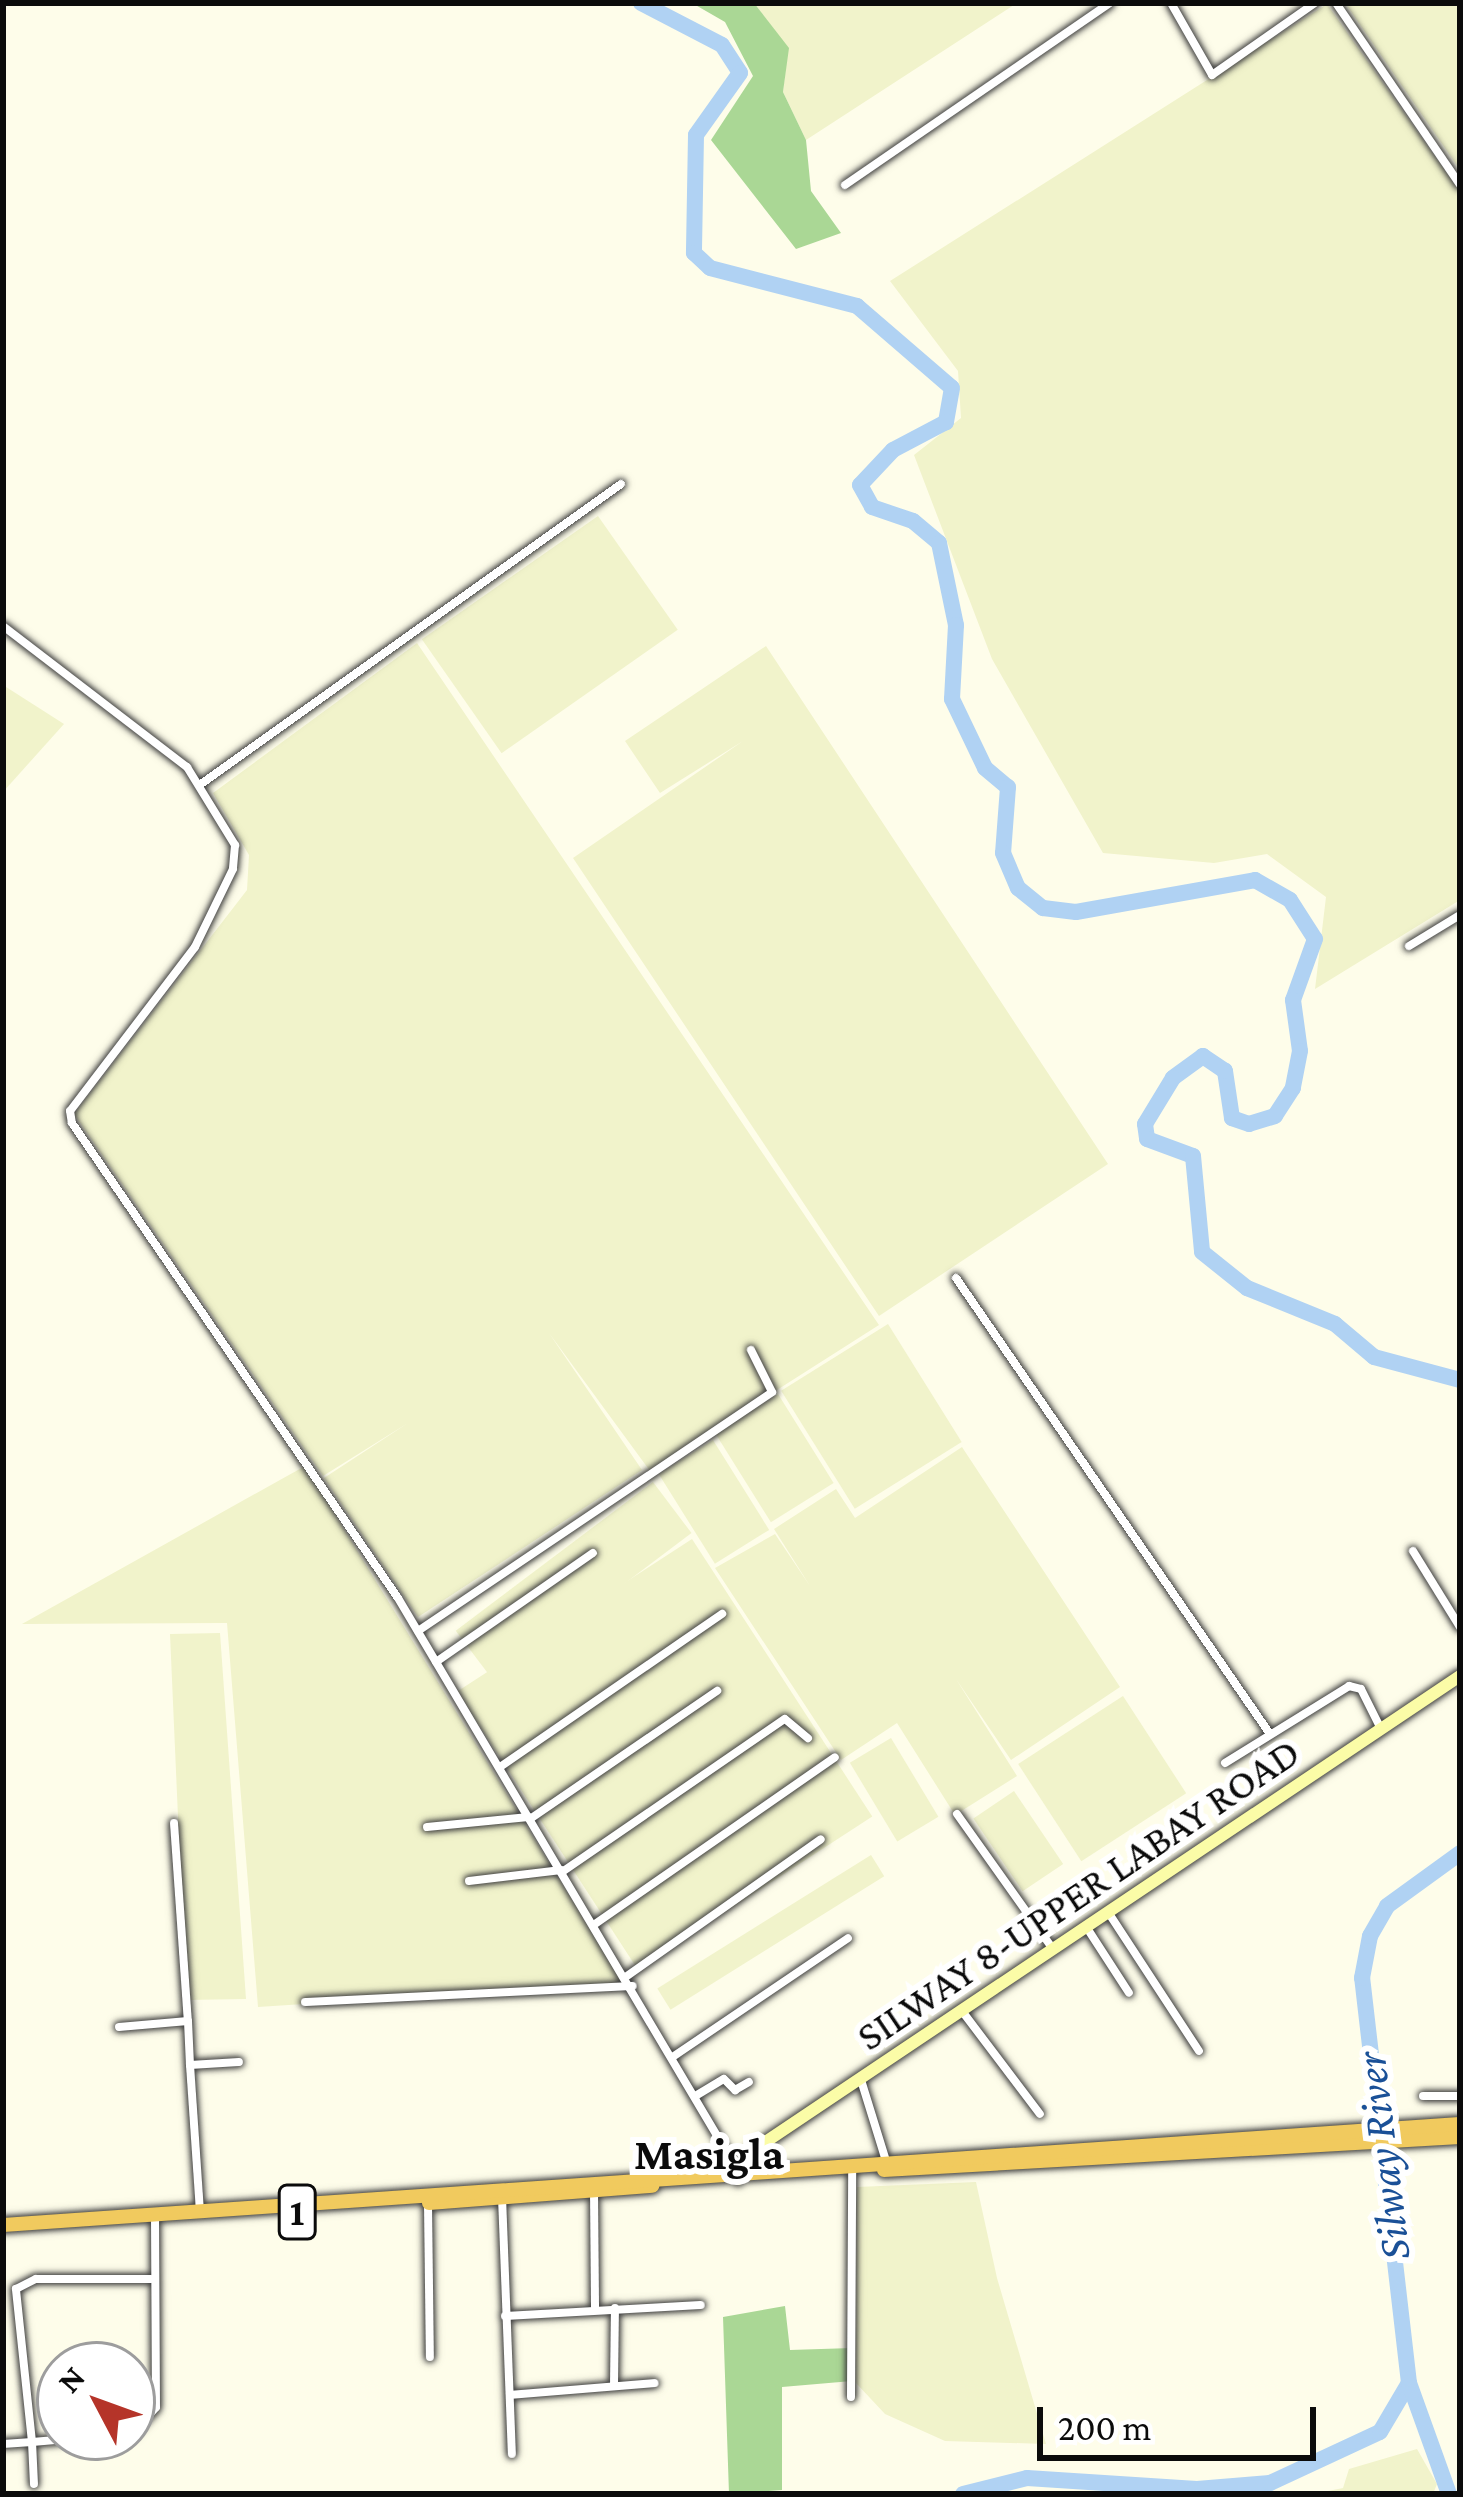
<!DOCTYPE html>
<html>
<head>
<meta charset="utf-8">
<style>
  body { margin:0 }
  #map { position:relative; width:1463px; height:2497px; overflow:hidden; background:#fefdea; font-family:"Crimson Pro",serif }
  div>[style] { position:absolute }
  .farmland>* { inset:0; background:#f1f3cb; transform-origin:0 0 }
  .forest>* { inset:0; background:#aad795 }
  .river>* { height:16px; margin:-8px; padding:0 8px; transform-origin:8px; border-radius:8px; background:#b0d2f3 }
  .roads { filter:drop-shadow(0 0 3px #3e3e3e) drop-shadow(0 0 3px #3e3e3e) }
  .minor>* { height:8px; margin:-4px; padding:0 4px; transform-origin:4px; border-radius:4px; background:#fff }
  .secondary>* { height:12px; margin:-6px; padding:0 6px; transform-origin:6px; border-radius:6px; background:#fbfca7 }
  .trunk>* { height:14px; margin:-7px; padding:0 7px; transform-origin:7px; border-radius:7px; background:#f1ca5e }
  span { translate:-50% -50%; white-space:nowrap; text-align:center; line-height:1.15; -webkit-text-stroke:12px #fff; paint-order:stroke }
  .shield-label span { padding:3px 9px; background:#fff; border:3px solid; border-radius:9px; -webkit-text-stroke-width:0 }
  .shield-label { font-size:39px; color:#0b0b0b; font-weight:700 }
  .street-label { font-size:42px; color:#0b0b0b }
  .neighbourhood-label { font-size:45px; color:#0b0b0b; font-weight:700 }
  .water-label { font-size:45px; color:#1a5097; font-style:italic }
  .frame { position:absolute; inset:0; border:6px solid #0b0b0b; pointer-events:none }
  .north { position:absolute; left:36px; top:2341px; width:120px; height:120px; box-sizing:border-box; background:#fff; border:3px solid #9d9d9d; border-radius:50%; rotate:311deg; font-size:33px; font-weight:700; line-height:48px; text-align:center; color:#0b0b0b }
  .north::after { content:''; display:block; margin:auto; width:42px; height:54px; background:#b53429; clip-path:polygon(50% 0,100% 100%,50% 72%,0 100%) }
  .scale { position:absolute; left:1037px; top:2407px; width:279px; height:54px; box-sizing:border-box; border:6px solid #0b0b0b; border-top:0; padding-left:15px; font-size:36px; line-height:42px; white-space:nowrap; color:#0b0b0b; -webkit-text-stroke:9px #fff; paint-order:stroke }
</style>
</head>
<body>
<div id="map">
  <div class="farmland">
    <i style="clip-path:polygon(754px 3px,1017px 3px,806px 140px,783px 92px,788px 48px)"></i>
    <i style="clip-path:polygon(1345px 3px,1460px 3px,1460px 170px)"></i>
    <i style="clip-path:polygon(1327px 4px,1460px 192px,1460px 900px,1315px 989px,1326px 897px,1267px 854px,1214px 863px,1103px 853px,992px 659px,914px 455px,961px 418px,958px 371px,890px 281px)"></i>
    <i style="left:598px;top:516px;width:139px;height:215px;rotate:55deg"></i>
    <i style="clip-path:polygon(417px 643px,879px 1325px,650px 1471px,549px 1333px,642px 1470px,418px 1617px,324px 1478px,408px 1423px,323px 1476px,74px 1114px,247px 890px,249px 855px,213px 793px)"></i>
    <i style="clip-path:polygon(766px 646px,1108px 1164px,879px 1316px,573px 858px,743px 741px,660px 793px,625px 741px)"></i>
    <i style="clip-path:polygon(3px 685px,64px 724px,3px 792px)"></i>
    <i style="left:888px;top:1324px;width:139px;height:126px;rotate:58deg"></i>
    <i style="left:778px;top:1394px;width:105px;height:74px;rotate:58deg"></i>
    <i style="left:713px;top:1440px;width:106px;height:64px;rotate:58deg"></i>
    <i style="clip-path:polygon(962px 1447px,1120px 1687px,1011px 1760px,956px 1679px,1017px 1776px,955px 1815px,897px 1723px,841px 1760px,715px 1568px,775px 1534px,810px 1586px,774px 1529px,836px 1489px,855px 1518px)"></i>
    <i style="clip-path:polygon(305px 1466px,623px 1983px,258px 2007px,227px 1623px,22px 1624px)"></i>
    <i style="left:653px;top:1482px;width:64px;height:247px;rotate:53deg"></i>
    <i style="left:692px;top:1539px;width:331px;height:280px;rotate:57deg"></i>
    <i style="clip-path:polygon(220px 1633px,246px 1999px,186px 2000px,170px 1634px)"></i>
    <i style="left:1123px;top:1696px;width:116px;height:125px;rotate:57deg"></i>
    <i style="left:891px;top:1738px;width:92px;height:48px;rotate:59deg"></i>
    <i style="left:1014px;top:1791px;width:88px;height:49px;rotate:56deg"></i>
    <i style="left:871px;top:1855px;width:25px;height:252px;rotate:58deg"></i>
    <i style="clip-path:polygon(976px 2182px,997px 2278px,1046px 2444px,945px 2441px,885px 2414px,856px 2383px,857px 2187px)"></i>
    <i style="clip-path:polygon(1417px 2449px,1437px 2484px,1433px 2494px,1313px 2494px,1343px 2488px,1349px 2469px)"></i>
  </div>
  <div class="forest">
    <i style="clip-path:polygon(692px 3px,754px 3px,789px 48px,783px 92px,806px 140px,811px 191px,841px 233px,796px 249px,711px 140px,753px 76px,725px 22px)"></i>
    <i style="clip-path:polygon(785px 2306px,790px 2350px,852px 2348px,852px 2381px,782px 2387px,782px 2490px,729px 2494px,723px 2317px)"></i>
  </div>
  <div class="river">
    <i style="left:641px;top:3px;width:91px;rotate:27.4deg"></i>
    <i style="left:722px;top:45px;width:33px;rotate:57deg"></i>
    <i style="left:740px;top:73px;width:76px;rotate:125.4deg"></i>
    <i style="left:696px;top:135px;width:118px;rotate:91deg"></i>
    <i style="left:694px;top:253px;width:22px;rotate:43deg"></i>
    <i style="left:710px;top:268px;width:152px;rotate:14.5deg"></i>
    <i style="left:857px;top:306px;width:125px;rotate:40.8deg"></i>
    <i style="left:952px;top:388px;width:35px;rotate:100deg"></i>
    <i style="left:946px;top:422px;width:60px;rotate:152.2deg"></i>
    <i style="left:893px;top:450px;width:48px;rotate:133.3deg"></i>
    <i style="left:860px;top:485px;width:25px;rotate:61deg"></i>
    <i style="left:872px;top:507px;width:43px;rotate:18.9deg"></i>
    <i style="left:913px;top:521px;width:34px;rotate:40deg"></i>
    <i style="left:939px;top:543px;width:84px;rotate:78.3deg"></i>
    <i style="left:956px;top:625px;width:74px;rotate:93.1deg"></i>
    <i style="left:952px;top:699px;width:76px;rotate:64.4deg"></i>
    <i style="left:985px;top:768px;width:30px;rotate:40deg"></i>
    <i style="left:1008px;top:787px;width:66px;rotate:94.3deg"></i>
    <i style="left:1003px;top:853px;width:38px;rotate:67deg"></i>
    <i style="left:1018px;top:888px;width:32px;rotate:39deg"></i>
    <i style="left:1043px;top:908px;width:33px;rotate:7deg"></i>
    <i style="left:1076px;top:912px;width:182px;rotate:-10.1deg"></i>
    <i style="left:1255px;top:880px;width:40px;rotate:29.7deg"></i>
    <i style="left:1290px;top:900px;width:46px;rotate:57.3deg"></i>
    <i style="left:1315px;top:939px;width:65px;rotate:109.8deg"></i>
    <i style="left:1293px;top:1000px;width:51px;rotate:82.2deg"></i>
    <i style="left:1300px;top:1051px;width:38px;rotate:101deg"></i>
    <i style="left:1293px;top:1088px;width:33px;rotate:123deg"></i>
    <i style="left:1275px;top:1116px;width:27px;rotate:163deg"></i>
    <i style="left:1249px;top:1124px;width:18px;rotate:-161deg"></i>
    <i style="left:1232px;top:1118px;width:48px;rotate:-98.5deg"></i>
    <i style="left:1225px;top:1071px;width:27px;rotate:-146deg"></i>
    <i style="left:1203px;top:1056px;width:37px;rotate:144deg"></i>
    <i style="left:1173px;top:1078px;width:54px;rotate:121.3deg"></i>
    <i style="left:1145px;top:1124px;width:15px;rotate:82deg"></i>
    <i style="left:1147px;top:1139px;width:49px;rotate:20.3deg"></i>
    <i style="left:1193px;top:1156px;width:96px;rotate:84.6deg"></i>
    <i style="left:1202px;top:1252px;width:58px;rotate:38.7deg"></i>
    <i style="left:1247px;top:1288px;width:95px;rotate:22.2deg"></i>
    <i style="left:1335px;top:1324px;width:51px;rotate:40.2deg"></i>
    <i style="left:1374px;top:1357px;width:89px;rotate:15deg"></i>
    <i style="left:963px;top:2494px;width:66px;rotate:-14deg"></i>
    <i style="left:1027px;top:2478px;width:170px;rotate:3.7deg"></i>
    <i style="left:1197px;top:2489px;width:73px;rotate:-4.7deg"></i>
    <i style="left:1270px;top:2483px;width:121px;rotate:-24.9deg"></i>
    <i style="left:1380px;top:2432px;width:57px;rotate:-59.4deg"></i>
    <i style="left:1449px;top:2494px;width:118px;rotate:-109.8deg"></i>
    <i style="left:1409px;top:2383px;width:408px;rotate:-96.6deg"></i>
    <i style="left:1362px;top:1978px;width:43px;rotate:-79.2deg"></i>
    <i style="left:1370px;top:1936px;width:34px;rotate:-60deg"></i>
    <i style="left:1387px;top:1906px;width:90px;rotate:-36deg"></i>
  </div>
  <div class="roads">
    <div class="minor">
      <i style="left:1171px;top:3px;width:83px;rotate:60.3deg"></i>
      <i style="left:1212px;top:75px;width:126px;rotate:-35deg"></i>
      <i style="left:1336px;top:3px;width:220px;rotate:55.7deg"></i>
      <i style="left:845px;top:185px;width:321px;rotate:-34.5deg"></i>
      <i style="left:3px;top:626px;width:232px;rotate:37.5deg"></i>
      <i style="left:187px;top:767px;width:92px;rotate:58.4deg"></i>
      <i style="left:235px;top:845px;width:24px;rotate:95deg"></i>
      <i style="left:233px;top:869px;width:87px;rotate:116deg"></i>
      <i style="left:195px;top:947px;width:206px;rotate:127.3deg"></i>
      <i style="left:70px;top:1111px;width:12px;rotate:81deg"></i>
      <i style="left:72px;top:1123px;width:576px;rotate:55.54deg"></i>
      <i style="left:398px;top:1598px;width:666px;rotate:59.32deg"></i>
      <i style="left:201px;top:784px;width:516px;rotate:-35.54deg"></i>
      <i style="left:1409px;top:946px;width:60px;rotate:-31.3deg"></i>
      <i style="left:956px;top:1278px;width:554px;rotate:55.45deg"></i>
      <i style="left:1413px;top:1551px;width:89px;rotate:58.3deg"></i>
      <i style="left:418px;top:1631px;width:427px;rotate:-34deg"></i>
      <i style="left:772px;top:1392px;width:47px;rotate:-116.6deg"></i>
      <i style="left:436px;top:1662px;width:191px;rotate:-34.8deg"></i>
      <i style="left:1225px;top:1763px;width:146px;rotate:-31.8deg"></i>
      <i style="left:1349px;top:1686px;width:12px;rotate:14deg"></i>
      <i style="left:1361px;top:1689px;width:45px;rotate:63.4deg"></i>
      <i style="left:500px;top:1767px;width:270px;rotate:-34.6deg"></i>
      <i style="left:957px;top:1814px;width:166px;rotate:54.6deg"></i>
      <i style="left:530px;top:1819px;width:227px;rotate:-34.4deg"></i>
      <i style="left:174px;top:1823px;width:198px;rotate:86deg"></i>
      <i style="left:427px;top:1827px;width:102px;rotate:-5.6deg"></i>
      <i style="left:562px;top:1872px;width:270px;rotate:-34.5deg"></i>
      <i style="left:785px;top:1719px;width:30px;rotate:40deg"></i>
      <i style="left:469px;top:1881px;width:93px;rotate:-6.8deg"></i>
      <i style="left:1108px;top:1912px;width:166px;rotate:56.8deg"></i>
      <i style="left:595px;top:1924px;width:292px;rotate:-34.8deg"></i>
      <i style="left:1087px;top:1928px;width:77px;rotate:57.1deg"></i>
      <i style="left:627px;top:1976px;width:237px;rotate:-35.2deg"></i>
      <i style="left:305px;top:2002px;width:328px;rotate:-2.8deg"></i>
      <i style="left:962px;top:2011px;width:129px;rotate:52.9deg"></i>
      <i style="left:119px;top:2027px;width:69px;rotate:-5deg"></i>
      <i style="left:188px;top:2021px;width:44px;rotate:87.4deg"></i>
      <i style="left:190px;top:2065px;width:49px;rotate:-3.5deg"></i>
      <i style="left:674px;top:2056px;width:210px;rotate:-34.1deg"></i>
      <i style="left:190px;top:2065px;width:145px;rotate:86.1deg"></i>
      <i style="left:861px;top:2080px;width:85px;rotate:72.8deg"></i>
      <i style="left:697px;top:2095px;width:31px;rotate:-31deg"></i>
      <i style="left:724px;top:2079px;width:16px;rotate:45deg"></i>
      <i style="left:735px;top:2090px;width:16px;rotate:-30deg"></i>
      <i style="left:1423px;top:2096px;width:37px"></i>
      <i style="left:594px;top:2190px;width:117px;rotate:89.5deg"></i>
      <i style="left:502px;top:2197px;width:257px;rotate:87.8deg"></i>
      <i style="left:428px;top:2204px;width:153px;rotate:89.3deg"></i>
      <i style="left:505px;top:2316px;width:196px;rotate:-3.2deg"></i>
      <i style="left:614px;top:2386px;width:78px;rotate:-89.3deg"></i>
      <i style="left:510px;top:2395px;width:145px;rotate:-4.7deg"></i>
      <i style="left:851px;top:2397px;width:226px;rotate:-89.7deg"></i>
      <i style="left:132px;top:2433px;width:35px;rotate:-47deg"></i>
      <i style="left:156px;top:2407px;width:187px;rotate:-90.3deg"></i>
      <i style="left:90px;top:2437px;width:58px;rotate:175.1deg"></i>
      <i style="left:32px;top:2442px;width:154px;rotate:-96deg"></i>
      <i style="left:16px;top:2289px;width:22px;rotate:-27deg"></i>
      <i style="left:36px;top:2279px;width:115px"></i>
      <i style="left:3px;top:2444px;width:29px;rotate:-4deg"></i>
      <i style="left:32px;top:2442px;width:42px;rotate:87.3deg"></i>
    </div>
    <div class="secondary">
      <i style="left:738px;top:2179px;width:31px;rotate:-63deg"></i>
      <i style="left:752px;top:2151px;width:853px;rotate:-33.86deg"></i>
    </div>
    <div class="trunk">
      <i style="left:884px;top:2170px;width:577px;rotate:-3.28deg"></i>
      <i style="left:429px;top:2203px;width:224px;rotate:-4.4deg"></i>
      <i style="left:3px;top:2225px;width:1460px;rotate:-3.97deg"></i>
    </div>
  </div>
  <div class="shield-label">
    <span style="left:297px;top:2212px">1</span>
  </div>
  <div class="street-label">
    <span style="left:1078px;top:1894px;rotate:-34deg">SILWAY 8-UPPER LABAY ROAD</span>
  </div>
  <div class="neighbourhood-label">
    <span style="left:709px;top:2155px">Masigla</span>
  </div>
  <div class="water-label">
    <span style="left:1383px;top:2156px;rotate:-97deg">Silway River</span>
  </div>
  <div class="frame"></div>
  <div class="north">N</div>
  <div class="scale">200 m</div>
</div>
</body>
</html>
